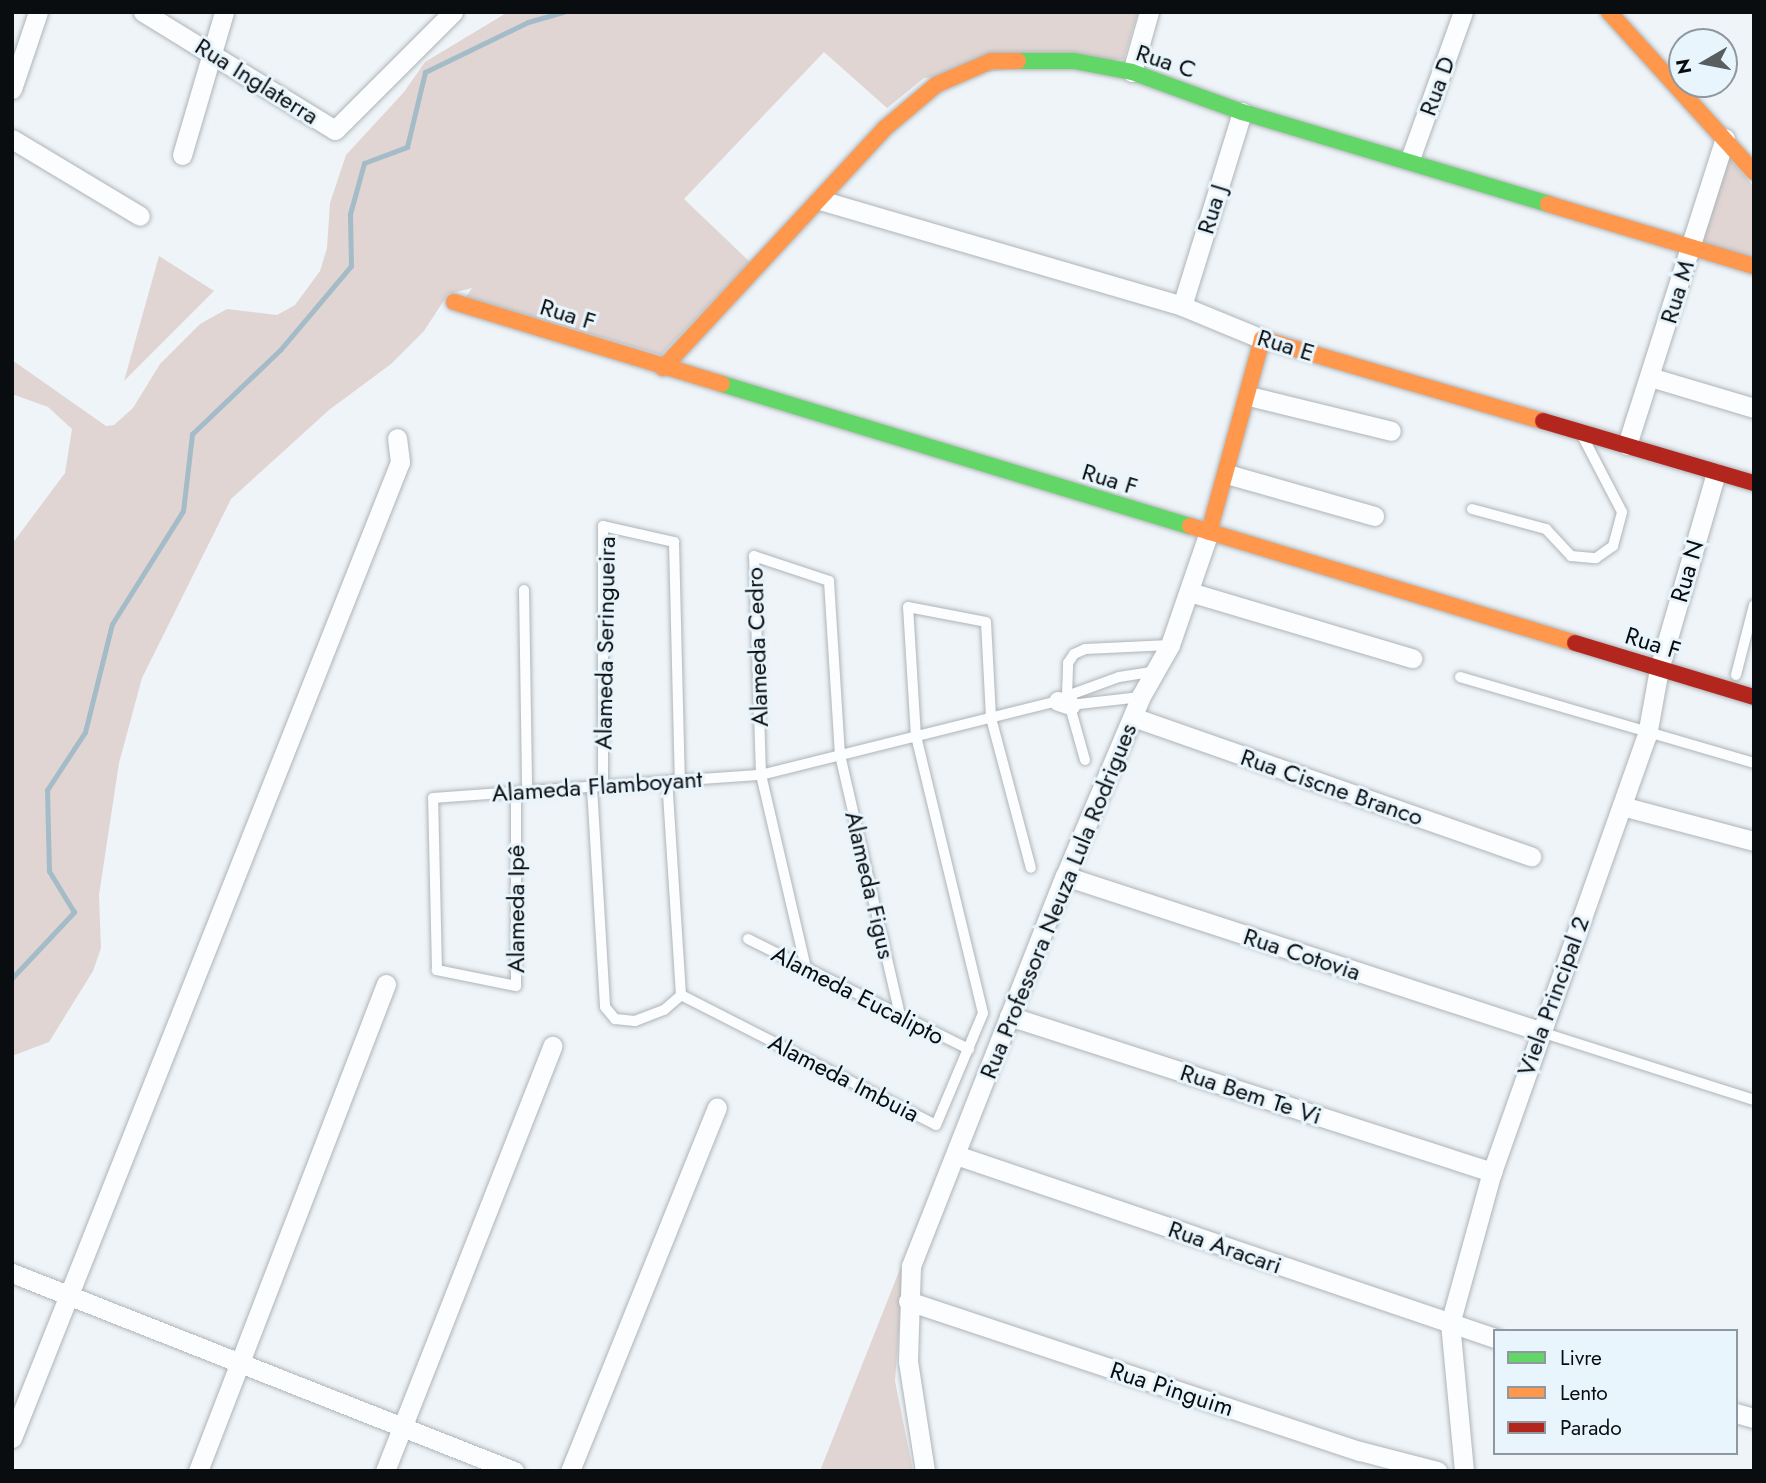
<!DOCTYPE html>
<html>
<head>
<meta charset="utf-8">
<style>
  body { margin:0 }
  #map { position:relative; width:1766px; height:1483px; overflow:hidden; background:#eef4f8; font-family:Jost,sans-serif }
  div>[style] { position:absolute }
  .green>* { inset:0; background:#e0d5d3 }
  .stream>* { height:5px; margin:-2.5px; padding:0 2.5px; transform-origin:2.5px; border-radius:2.5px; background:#a4bbc8 }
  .roads { filter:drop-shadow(0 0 2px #afb4b7) drop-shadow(0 0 2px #afb4b7) }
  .lane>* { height:10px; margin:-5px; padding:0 5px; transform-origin:5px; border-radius:5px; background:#fcfdfe }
  .street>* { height:19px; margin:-9.5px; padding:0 9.5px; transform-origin:9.5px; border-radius:9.5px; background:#fcfdfe }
  .fast>* { height:16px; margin:-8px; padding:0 8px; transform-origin:8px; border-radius:8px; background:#63d668 }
  .slow>* { height:16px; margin:-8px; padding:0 8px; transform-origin:8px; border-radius:8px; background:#ff974d }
  .jam>* { height:16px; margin:-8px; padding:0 8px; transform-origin:8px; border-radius:8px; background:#b3261e }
  span { translate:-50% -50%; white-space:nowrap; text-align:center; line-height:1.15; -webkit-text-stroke:6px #e9f5fd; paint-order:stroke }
  .street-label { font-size:24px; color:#090d0f }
  .frame { position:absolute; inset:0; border:14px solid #090d0f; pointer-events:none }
  .legend { position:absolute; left:1493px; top:1329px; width:245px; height:126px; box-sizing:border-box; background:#e9f5fd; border:2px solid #8f989e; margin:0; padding:9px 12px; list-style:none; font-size:21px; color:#090d0f }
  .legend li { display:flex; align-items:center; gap:14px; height:35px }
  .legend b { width:35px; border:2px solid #8f989e }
  .north { position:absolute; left:1668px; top:28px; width:70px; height:70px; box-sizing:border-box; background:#e9f5fd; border:2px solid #8f989e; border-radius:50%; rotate:260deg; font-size:19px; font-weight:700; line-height:28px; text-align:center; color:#090d0f }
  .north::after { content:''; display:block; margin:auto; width:24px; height:32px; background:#595e61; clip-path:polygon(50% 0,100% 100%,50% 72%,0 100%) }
</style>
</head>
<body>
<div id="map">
  <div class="green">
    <i style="clip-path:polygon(508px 12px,1138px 12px,1124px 59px,924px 78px,887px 108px,824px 52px,684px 199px,750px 262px,661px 355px,466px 297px,472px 288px,448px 294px,424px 331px,391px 364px,329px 410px,231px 499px,142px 678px,119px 763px,99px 895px,101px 948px,93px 971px,49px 1042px,12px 1056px,12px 544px,65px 473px,72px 429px,48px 407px,12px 394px,12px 360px,106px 426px,114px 425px,133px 408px,160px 364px,200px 324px,227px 309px,277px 315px,295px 305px,320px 271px,327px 248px,330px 203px,346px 155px,404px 92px,425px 62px)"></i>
    <i style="clip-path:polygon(1728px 157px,1754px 187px,1754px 262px,1701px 247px)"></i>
    <i style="clip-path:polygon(159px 256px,214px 291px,124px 381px)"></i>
    <i style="clip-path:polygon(904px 1259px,895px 1381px,913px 1471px,820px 1471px)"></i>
  </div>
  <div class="stream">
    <i style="left:12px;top:978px;width:91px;rotate:-46.8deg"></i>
    <i style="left:74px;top:912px;width:48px;rotate:-121.4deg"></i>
    <i style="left:49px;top:871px;width:81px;rotate:-91.4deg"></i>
    <i style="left:47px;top:790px;width:69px;rotate:-56.8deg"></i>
    <i style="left:85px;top:732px;width:111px;rotate:-76deg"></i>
    <i style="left:112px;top:624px;width:133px;rotate:-57.9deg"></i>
    <i style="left:183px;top:511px;width:78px;rotate:-83.3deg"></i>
    <i style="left:192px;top:434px;width:122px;rotate:-43.7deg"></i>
    <i style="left:280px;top:350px;width:110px;rotate:-49.8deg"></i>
    <i style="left:351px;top:266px;width:52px;rotate:-91.1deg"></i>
    <i style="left:350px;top:214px;width:53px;rotate:-74.6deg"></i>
    <i style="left:364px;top:163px;width:46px;rotate:-20.4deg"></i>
    <i style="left:407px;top:147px;width:77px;rotate:-76.5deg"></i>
    <i style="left:425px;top:72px;width:114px;rotate:-25.9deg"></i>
    <i style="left:528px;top:22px;width:36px;rotate:-16deg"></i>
  </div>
  <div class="roads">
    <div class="lane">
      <i style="left:1472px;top:509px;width:77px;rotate:15.1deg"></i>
      <i style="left:1546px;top:529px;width:37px;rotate:47deg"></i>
      <i style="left:1571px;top:556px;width:25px;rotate:5deg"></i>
      <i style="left:1596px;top:558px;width:21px;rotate:-35deg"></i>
      <i style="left:1613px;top:546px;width:35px;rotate:-75deg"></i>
      <i style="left:1622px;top:512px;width:85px;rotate:-117.5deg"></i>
      <i style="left:524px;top:590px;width:201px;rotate:89.1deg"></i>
      <i style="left:1736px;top:675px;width:72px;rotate:-75.6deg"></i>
      <i style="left:1460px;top:677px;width:306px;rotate:16.3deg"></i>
      <i style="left:1067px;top:696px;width:55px;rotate:-20.1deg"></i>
      <i style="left:1119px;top:677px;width:36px;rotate:-9deg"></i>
      <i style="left:1070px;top:705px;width:71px;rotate:-6.4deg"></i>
      <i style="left:1085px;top:760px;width:66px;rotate:-105.7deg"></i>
      <i style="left:1067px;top:696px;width:33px;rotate:-88deg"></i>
      <i style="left:1068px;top:663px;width:11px;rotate:-56deg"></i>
      <i style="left:1074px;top:654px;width:12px;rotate:-24deg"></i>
      <i style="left:1085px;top:649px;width:85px;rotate:-2.7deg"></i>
      <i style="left:603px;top:786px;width:260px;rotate:-90deg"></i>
      <i style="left:603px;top:526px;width:73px;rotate:12.7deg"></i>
      <i style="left:674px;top:542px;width:239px;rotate:88.6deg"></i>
      <i style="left:592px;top:787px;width:220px;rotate:86.6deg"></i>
      <i style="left:605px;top:1007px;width:16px;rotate:50deg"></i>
      <i style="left:615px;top:1019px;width:20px;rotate:6deg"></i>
      <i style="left:635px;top:1021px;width:31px;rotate:-21deg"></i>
      <i style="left:664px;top:1010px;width:23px;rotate:-41deg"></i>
      <i style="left:681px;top:995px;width:214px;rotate:-93.7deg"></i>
      <i style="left:516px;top:792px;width:194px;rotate:90deg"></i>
      <i style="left:516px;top:986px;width:81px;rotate:-168.6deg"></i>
      <i style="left:437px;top:970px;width:172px;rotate:-91.3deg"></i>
      <i style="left:433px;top:798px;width:83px;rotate:-4.1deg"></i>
      <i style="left:516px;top:792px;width:246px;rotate:-4deg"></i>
      <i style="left:761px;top:775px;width:306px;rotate:-14deg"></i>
      <i style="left:748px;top:939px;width:247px;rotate:26.5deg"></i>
      <i style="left:806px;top:968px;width:198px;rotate:-103.1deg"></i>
      <i style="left:761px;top:775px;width:219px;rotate:-91.8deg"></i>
      <i style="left:754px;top:556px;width:79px;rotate:18.4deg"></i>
      <i style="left:829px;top:581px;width:174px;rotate:86.4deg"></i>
      <i style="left:840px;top:755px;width:267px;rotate:77deg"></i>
      <i style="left:681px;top:995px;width:286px;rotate:27deg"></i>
      <i style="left:936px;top:1125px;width:121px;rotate:-67.2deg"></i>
      <i style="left:983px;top:1013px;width:284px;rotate:-103.6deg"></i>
      <i style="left:916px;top:737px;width:130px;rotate:-93.5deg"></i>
      <i style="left:908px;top:607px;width:79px;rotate:10.9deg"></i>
      <i style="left:986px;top:622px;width:96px;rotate:87deg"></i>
      <i style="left:991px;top:718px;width:155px;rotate:75.1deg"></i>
      <i style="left:1541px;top:1032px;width:224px;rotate:17.7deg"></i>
    </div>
    <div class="street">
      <i style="left:143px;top:12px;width:225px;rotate:31.6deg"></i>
      <i style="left:335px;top:130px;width:167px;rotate:-45deg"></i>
      <i style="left:1132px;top:72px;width:62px;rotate:-74.2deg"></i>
      <i style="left:12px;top:89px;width:81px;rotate:-71.3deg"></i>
      <i style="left:12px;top:139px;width:149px;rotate:31deg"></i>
      <i style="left:182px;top:155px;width:149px;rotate:-73.6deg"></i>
      <i style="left:1410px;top:159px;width:156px;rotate:-70.2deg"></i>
      <i style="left:820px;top:200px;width:377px;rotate:16.3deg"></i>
      <i style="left:1182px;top:306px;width:87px;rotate:22.4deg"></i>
      <i style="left:1182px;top:306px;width:203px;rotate:-72.8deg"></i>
      <i style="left:1650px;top:377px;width:109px;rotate:16.6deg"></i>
      <i style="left:1249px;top:396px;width:146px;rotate:13.8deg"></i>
      <i style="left:1627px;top:445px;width:322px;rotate:-72.3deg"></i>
      <i style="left:1227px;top:474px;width:153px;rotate:15.9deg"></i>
      <i style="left:1190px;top:592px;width:232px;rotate:16.6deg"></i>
      <i style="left:1058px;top:701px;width:13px;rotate:18deg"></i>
      <i style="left:1133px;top:717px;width:422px;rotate:19.3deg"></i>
      <i style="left:1622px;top:806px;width:137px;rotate:14.9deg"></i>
      <i style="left:1065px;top:876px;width:500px;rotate:18.1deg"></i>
      <i style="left:1009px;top:1016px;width:508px;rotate:17.9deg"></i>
      <i style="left:956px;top:1155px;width:569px;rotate:18.75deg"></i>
      <i style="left:12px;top:1273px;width:540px;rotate:21.53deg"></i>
      <i style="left:908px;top:1301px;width:476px;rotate:18.4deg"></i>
      <i style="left:1360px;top:1451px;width:80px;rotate:14.6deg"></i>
      <i style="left:1736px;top:1413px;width:19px;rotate:16deg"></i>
      <i style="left:12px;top:1438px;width:1050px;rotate:-68.32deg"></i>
      <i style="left:400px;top:462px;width:24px;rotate:-97deg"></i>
      <i style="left:198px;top:1471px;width:522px;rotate:-68.89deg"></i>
      <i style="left:385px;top:1471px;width:457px;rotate:-68.5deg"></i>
      <i style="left:570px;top:1471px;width:392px;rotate:-68deg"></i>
      <i style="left:925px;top:1471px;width:111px;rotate:-98.8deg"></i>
      <i style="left:908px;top:1361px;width:95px;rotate:-88.2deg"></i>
      <i style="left:911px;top:1266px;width:419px;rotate:-68.5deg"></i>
      <i style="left:1065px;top:876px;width:195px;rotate:-67.1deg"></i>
      <i style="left:1141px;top:696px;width:59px;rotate:-60.4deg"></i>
      <i style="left:1170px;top:645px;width:120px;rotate:-71deg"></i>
      <i style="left:1464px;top:1471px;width:148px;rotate:-95.4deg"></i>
      <i style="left:1450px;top:1324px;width:158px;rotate:-74.6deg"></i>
      <i style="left:1492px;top:1172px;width:464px;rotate:-70.5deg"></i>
      <i style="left:1647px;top:735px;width:67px;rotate:-79.7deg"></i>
      <i style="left:1659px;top:669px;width:204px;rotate:-73.8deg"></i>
    </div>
    <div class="fast">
      <i style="left:1018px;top:61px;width:56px"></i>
      <i style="left:1074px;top:61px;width:59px;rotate:10.7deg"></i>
      <i style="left:1132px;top:72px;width:117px;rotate:20deg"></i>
      <i style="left:1242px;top:112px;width:320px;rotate:16.7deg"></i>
      <i style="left:722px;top:384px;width:489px;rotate:16.9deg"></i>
    </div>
    <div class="slow">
      <i style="left:1609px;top:12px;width:216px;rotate:47.8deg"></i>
      <i style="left:1548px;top:204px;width:215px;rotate:16.8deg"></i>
      <i style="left:454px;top:302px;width:280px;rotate:17deg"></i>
      <i style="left:663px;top:368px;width:326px;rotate:-47.2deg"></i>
      <i style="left:884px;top:129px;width:68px;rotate:-40.2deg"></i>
      <i style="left:936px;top:85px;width:60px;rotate:-23.6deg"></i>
      <i style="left:991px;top:61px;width:27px"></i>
      <i style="left:1190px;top:526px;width:402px;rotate:16.9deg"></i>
      <i style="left:1209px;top:532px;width:200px;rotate:-74.6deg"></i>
      <i style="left:1262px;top:339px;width:293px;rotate:16.3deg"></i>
    </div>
    <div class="jam">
      <i style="left:1543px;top:421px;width:220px;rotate:16.4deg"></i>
      <i style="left:1575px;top:643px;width:187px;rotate:16.8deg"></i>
    </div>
  </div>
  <div class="street-label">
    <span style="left:1166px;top:61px;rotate:18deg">Rua C</span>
    <span style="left:257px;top:81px;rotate:32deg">Rua Inglaterra</span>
    <span style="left:1437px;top:86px;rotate:-70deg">Rua D</span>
    <span style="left:1212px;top:209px;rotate:-73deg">Rua J</span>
    <span style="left:1677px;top:292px;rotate:-73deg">Rua M</span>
    <span style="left:568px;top:314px;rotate:17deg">Rua F</span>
    <span style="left:1286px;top:345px;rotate:17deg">Rua E</span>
    <span style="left:1110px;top:479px;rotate:17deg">Rua F</span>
    <span style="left:1687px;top:571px;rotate:-74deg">Rua N</span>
    <span style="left:605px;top:643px;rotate:-89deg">Alameda Seringueira</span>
    <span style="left:1653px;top:643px;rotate:17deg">Rua F</span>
    <span style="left:757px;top:647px;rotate:-92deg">Alameda Cedro</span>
    <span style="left:597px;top:786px;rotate:-4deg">Alameda Flamboyant</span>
    <span style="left:1332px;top:787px;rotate:19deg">Rua Ciscne Branco</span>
    <span style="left:870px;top:885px;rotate:77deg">Alameda Figus</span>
    <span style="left:1058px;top:901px;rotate:-68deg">Rua Professora Neuza Lula Rodrigues</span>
    <span style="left:516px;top:909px;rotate:-90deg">Alameda Ipê</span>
    <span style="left:1302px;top:954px;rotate:18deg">Rua Cotovia</span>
    <span style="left:858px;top:995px;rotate:27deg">Alameda Eucalipto</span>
    <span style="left:1553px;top:996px;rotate:-70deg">Viela Principal 2</span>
    <span style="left:844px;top:1078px;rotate:27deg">Alameda Imbuia</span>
    <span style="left:1251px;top:1094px;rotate:18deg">Rua Bem Te Vi</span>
    <span style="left:1225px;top:1247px;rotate:19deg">Rua Aracari</span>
    <span style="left:1172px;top:1389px;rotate:18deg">Rua Pinguim</span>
  </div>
  <div class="frame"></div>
  <ul class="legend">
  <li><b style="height:9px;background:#63d668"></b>Livre</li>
  <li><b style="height:9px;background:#ff974d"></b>Lento</li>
  <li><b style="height:9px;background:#b3261e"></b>Parado</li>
  </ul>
  <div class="north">N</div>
</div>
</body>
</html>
